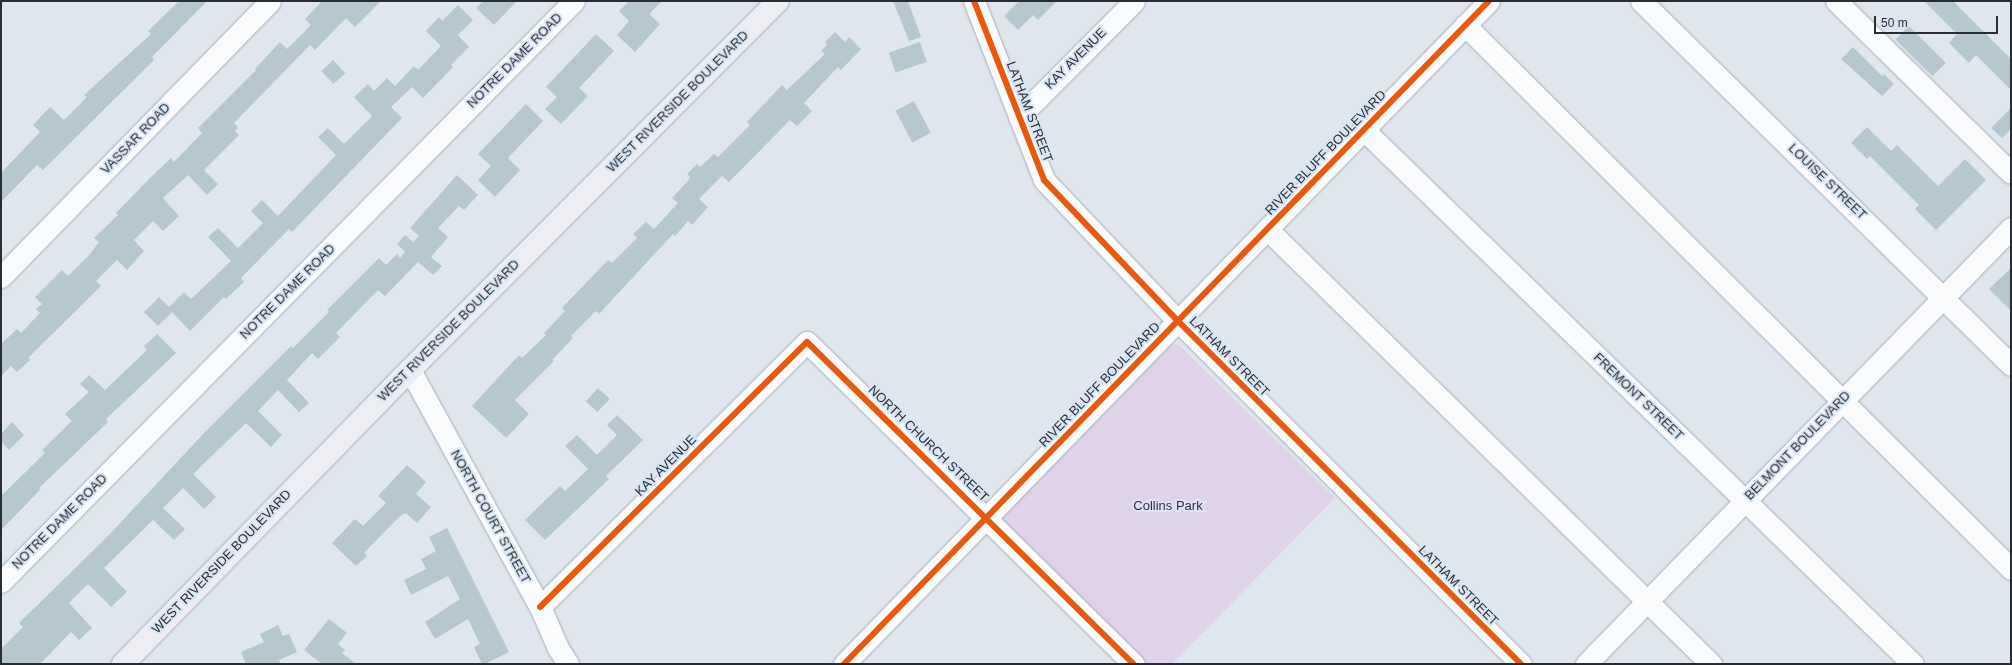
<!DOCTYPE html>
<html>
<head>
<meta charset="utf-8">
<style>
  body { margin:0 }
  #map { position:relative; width:2012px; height:665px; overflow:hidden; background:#dfe6ee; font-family:Helvetica,sans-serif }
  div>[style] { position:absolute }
  .green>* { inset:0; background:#dfd3ea }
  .building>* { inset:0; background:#b7c7ce; transform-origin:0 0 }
  .roads { filter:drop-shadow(0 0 1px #a8adb3) drop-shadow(0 0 1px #a8adb3) }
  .minor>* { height:21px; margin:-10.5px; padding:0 10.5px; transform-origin:10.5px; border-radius:10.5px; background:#fafbfc }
  .major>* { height:22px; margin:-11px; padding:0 11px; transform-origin:11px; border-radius:11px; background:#ededf4 }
  .cycleway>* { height:6px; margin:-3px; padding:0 3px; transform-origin:3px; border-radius:3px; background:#e8590c }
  span { translate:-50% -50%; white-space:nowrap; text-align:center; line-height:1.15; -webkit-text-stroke:4px #d9e6f4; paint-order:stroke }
  .street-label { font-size:13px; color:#282d33 }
  .park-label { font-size:13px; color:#431a4d }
  .frame { position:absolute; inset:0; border:2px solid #282d33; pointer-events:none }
  .scale { position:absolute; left:1874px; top:16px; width:124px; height:18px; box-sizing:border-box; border:2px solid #282d33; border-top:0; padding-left:5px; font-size:12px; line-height:14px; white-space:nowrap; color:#282d33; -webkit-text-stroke:3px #d9e6f4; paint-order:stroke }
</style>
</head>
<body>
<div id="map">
  <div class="green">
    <i style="clip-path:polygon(1169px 344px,1179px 345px,1335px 498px,1172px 664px,1138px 664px,999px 519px)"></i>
  </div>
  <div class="building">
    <i style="clip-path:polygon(179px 1px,207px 1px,152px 57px,154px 60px,43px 170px,37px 165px,1px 202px,1px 173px,40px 132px,33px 125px,50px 107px,64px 120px,87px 97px,84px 95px,151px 34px,148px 31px)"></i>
    <i style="clip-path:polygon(322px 1px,381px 1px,355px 27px,346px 18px,315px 50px,310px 45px,234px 123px,238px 127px,235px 131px,239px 135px,204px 170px,218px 184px,207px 195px,188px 175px,163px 198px,179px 216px,163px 231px,153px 221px,134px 240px,144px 251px,127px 270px,117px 260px,96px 281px,101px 286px,28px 358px,30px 360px,17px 372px,11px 366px,1px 376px,1px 344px,17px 329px,21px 333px,40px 313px,36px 309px,42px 304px,35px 297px,62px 270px,68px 276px,90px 254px,99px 242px,94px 238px,118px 215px,116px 213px,152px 176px,171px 158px,174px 162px,202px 133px,198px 128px,256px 70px,255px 69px,280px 42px,287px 49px,311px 25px,305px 19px)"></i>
    <i style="clip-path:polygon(483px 1px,517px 1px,494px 25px,476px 8px)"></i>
    <i style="clip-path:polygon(629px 1px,662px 1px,649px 14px,660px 24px,635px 52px,617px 35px,629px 21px,619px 11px)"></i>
    <i style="clip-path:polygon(893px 1px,908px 1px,921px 37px,909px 41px)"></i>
    <i style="clip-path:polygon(1019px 1px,1057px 1px,1038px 20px,1033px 15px,1018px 30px,1004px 16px)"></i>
    <i style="clip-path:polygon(1924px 1px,1953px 1px,2011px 59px,2011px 90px,1976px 55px,1969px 63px,1949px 43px,1957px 34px)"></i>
    <i style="clip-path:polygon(458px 5px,473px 20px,458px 35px,469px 47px,451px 65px,453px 67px,423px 98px,412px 87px,391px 107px,402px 118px,292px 232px,289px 229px,241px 278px,244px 282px,226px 299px,224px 297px,190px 331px,172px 312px,158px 326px,144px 312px,159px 297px,169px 307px,184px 292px,191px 299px,231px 261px,208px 237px,218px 228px,238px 248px,263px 223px,251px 211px,262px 200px,278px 216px,336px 155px,318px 137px,328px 128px,344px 144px,372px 116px,354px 97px,368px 84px,374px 91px,387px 78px,395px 86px,414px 66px,418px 70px,441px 46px,426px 31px,439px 17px,442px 21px)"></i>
    <i style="left:1909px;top:26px;width:52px;height:19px;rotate:45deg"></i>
    <i style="clip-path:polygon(835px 32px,845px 42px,849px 37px,861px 49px,841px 70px,838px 67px,804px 103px,812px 111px,797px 126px,790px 120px,729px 182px,722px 176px,699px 199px,708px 207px,692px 225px,688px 221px,675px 236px,673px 234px,599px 314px,596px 311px,571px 336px,573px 338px,552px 360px,554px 361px,515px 400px,529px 414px,506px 438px,472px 406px,519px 355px,522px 358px,546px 335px,544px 333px,565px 311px,562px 308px,608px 260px,612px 263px,637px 238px,633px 234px,646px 222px,654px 229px,678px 203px,672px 198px,688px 181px,690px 177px,687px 174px,697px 164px,700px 167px,714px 154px,718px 157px,750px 125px,747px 122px,782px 85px,787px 90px,825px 54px,821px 51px,827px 45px,825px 42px)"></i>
    <i style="clip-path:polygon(596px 34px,614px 51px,579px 88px,588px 96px,561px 124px,545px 109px,557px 97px,546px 87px)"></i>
    <i style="left:920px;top:42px;width:21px;height:33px;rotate:71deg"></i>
    <i style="clip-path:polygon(1853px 47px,1882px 76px,1884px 74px,1894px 84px,1882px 96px,1841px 59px)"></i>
    <i style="left:333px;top:60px;width:18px;height:16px;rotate:47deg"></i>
    <i style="left:914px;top:101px;width:36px;height:21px;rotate:62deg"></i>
    <i style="clip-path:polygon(526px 104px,543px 121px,508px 158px,520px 170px,495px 197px,478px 180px,491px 166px,478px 154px)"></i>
    <i style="clip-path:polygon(2011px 108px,2011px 129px,2002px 138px,1991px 128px)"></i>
    <i style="clip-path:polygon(1867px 127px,1891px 151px,1897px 145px,1938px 186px,1965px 159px,1986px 180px,1936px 230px,1915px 209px,1919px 205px,1870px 156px,1867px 159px,1851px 143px)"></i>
    <i style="clip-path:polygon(457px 175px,478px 195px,464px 210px,459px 206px,438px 228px,448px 237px,431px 257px,442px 266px,433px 275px,418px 262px,385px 296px,378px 290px,336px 333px,340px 337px,318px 359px,312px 353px,287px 380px,309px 403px,299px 412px,278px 390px,258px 411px,282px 435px,271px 447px,246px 423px,193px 474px,216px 497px,204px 509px,183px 488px,163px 508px,185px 529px,174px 540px,153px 520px,104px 568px,127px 592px,111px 607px,88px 584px,69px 603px,92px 628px,79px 640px,71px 632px,40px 664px,1px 664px,1px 649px,23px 627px,19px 623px,108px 536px,205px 432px,291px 346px,293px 348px,329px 312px,327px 310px,379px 258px,386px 265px,397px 254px,400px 258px,405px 252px,397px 244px,405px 235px,413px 242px,419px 236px,410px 228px)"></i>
    <i style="clip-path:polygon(2011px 268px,2011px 311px,1989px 289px)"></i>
    <i style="clip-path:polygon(157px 334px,176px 353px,106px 419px,108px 422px,39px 488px,41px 489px,1px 530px,1px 496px,45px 453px,42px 450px,72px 421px,65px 414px,89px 392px,80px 384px,89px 375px,105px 390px,147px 350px,144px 346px)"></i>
    <i style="left:598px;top:388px;width:16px;height:18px;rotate:43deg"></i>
    <i style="clip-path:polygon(617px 415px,643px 440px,606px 476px,609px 479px,545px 540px,525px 520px,560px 486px,565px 491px,588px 469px,565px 446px,577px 435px,597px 455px,617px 435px,607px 425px)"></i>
    <i style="clip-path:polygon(12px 422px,24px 435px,9px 450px,1px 441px,1px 434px)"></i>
    <i style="clip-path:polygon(407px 465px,426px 482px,416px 494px,431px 507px,417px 523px,406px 513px,400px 516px,364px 553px,367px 556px,356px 566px,332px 543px,355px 519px,363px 526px,386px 503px,378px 496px)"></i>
    <i style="clip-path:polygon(447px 528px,509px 652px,485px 664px,482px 664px,474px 647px,480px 644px,468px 619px,435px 639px,425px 622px,460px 599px,448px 576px,411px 595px,404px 580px,426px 569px,421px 559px,436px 551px,429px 537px)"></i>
    <i style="clip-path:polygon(329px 619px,347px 633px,338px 644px,345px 650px,342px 653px,356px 664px,322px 664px,304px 650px)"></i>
    <i style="clip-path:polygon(278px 625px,283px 636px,289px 634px,297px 652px,279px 660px,281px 664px,246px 664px,241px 652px,264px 642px,260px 634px)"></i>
  </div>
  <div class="roads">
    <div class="minor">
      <i style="left:974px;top:1px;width:192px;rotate:68.6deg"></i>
      <i style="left:1044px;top:180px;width:195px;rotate:46.5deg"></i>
      <i style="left:1178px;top:321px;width:485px;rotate:45deg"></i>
      <i style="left:1641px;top:1px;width:519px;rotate:44.53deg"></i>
      <i style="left:1836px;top:1px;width:245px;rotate:44.5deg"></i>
      <i style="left:1465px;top:25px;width:771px;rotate:44.89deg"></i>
      <i style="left:1019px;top:117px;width:163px;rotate:-45.2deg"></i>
      <i style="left:1364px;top:130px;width:766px;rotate:44.21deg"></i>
      <i style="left:1267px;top:229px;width:622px;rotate:44.41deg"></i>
      <i style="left:1px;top:277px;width:385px;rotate:-45.7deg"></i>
      <i style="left:410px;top:370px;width:270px;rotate:61.3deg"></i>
      <i style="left:540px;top:607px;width:45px;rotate:66.3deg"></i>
      <i style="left:558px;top:648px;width:19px;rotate:58deg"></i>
      <i style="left:1px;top:582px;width:816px;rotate:-45.4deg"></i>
      <i style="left:540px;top:607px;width:376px;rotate:-44.8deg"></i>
      <i style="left:807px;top:342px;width:459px;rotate:44.6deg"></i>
      <i style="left:844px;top:664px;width:925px;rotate:-45.79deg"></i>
      <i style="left:1586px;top:664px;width:609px;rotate:-45.73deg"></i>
    </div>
    <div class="major">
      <i style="left:123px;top:664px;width:411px;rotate:-45.7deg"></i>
      <i style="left:410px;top:370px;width:521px;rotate:-45.08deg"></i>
    </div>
  </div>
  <div class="cycleway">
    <i style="left:974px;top:1px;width:192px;rotate:68.6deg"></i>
    <i style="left:1044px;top:180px;width:195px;rotate:46.5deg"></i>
    <i style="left:1178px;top:321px;width:485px;rotate:45deg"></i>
    <i style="left:540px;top:607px;width:376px;rotate:-44.8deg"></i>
    <i style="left:807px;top:342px;width:459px;rotate:44.6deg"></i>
    <i style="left:844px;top:664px;width:925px;rotate:-45.79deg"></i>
  </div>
  <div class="street-label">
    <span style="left:1076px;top:59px;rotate:-45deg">KAY AVENUE</span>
    <span style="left:515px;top:61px;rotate:-45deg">NOTRE DAME ROAD</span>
    <span style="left:678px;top:102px;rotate:-45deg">WEST RIVERSIDE BOULEVARD</span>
    <span style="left:1029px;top:112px;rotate:69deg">LATHAM STREET</span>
    <span style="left:136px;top:139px;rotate:-46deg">VASSAR ROAD</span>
    <span style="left:1326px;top:153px;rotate:-46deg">RIVER BLUFF BOULEVARD</span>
    <span style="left:1827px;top:182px;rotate:44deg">LOUISE STREET</span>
    <span style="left:288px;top:292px;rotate:-45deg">NOTRE DAME ROAD</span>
    <span style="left:449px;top:331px;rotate:-45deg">WEST RIVERSIDE BOULEVARD</span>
    <span style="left:1229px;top:357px;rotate:45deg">LATHAM STREET</span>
    <span style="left:1100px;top:385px;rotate:-46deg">RIVER BLUFF BOULEVARD</span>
    <span style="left:1638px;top:397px;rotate:44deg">FREMONT STREET</span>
    <span style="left:928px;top:444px;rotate:44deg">NORTH CHURCH STREET</span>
    <span style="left:1798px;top:446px;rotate:-46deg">BELMONT BOULEVARD</span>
    <span style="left:666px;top:466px;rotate:-45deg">KAY AVENUE</span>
    <span style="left:490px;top:517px;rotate:61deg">NORTH COURT STREET</span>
    <span style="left:60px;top:522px;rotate:-45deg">NOTRE DAME ROAD</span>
    <span style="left:222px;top:562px;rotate:-46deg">WEST RIVERSIDE BOULEVARD</span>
    <span style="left:1458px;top:586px;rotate:45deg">LATHAM STREET</span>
  </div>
  <div class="park-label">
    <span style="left:1168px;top:506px">Collins Park</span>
  </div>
  <div class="frame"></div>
  <div class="scale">50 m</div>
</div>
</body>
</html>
